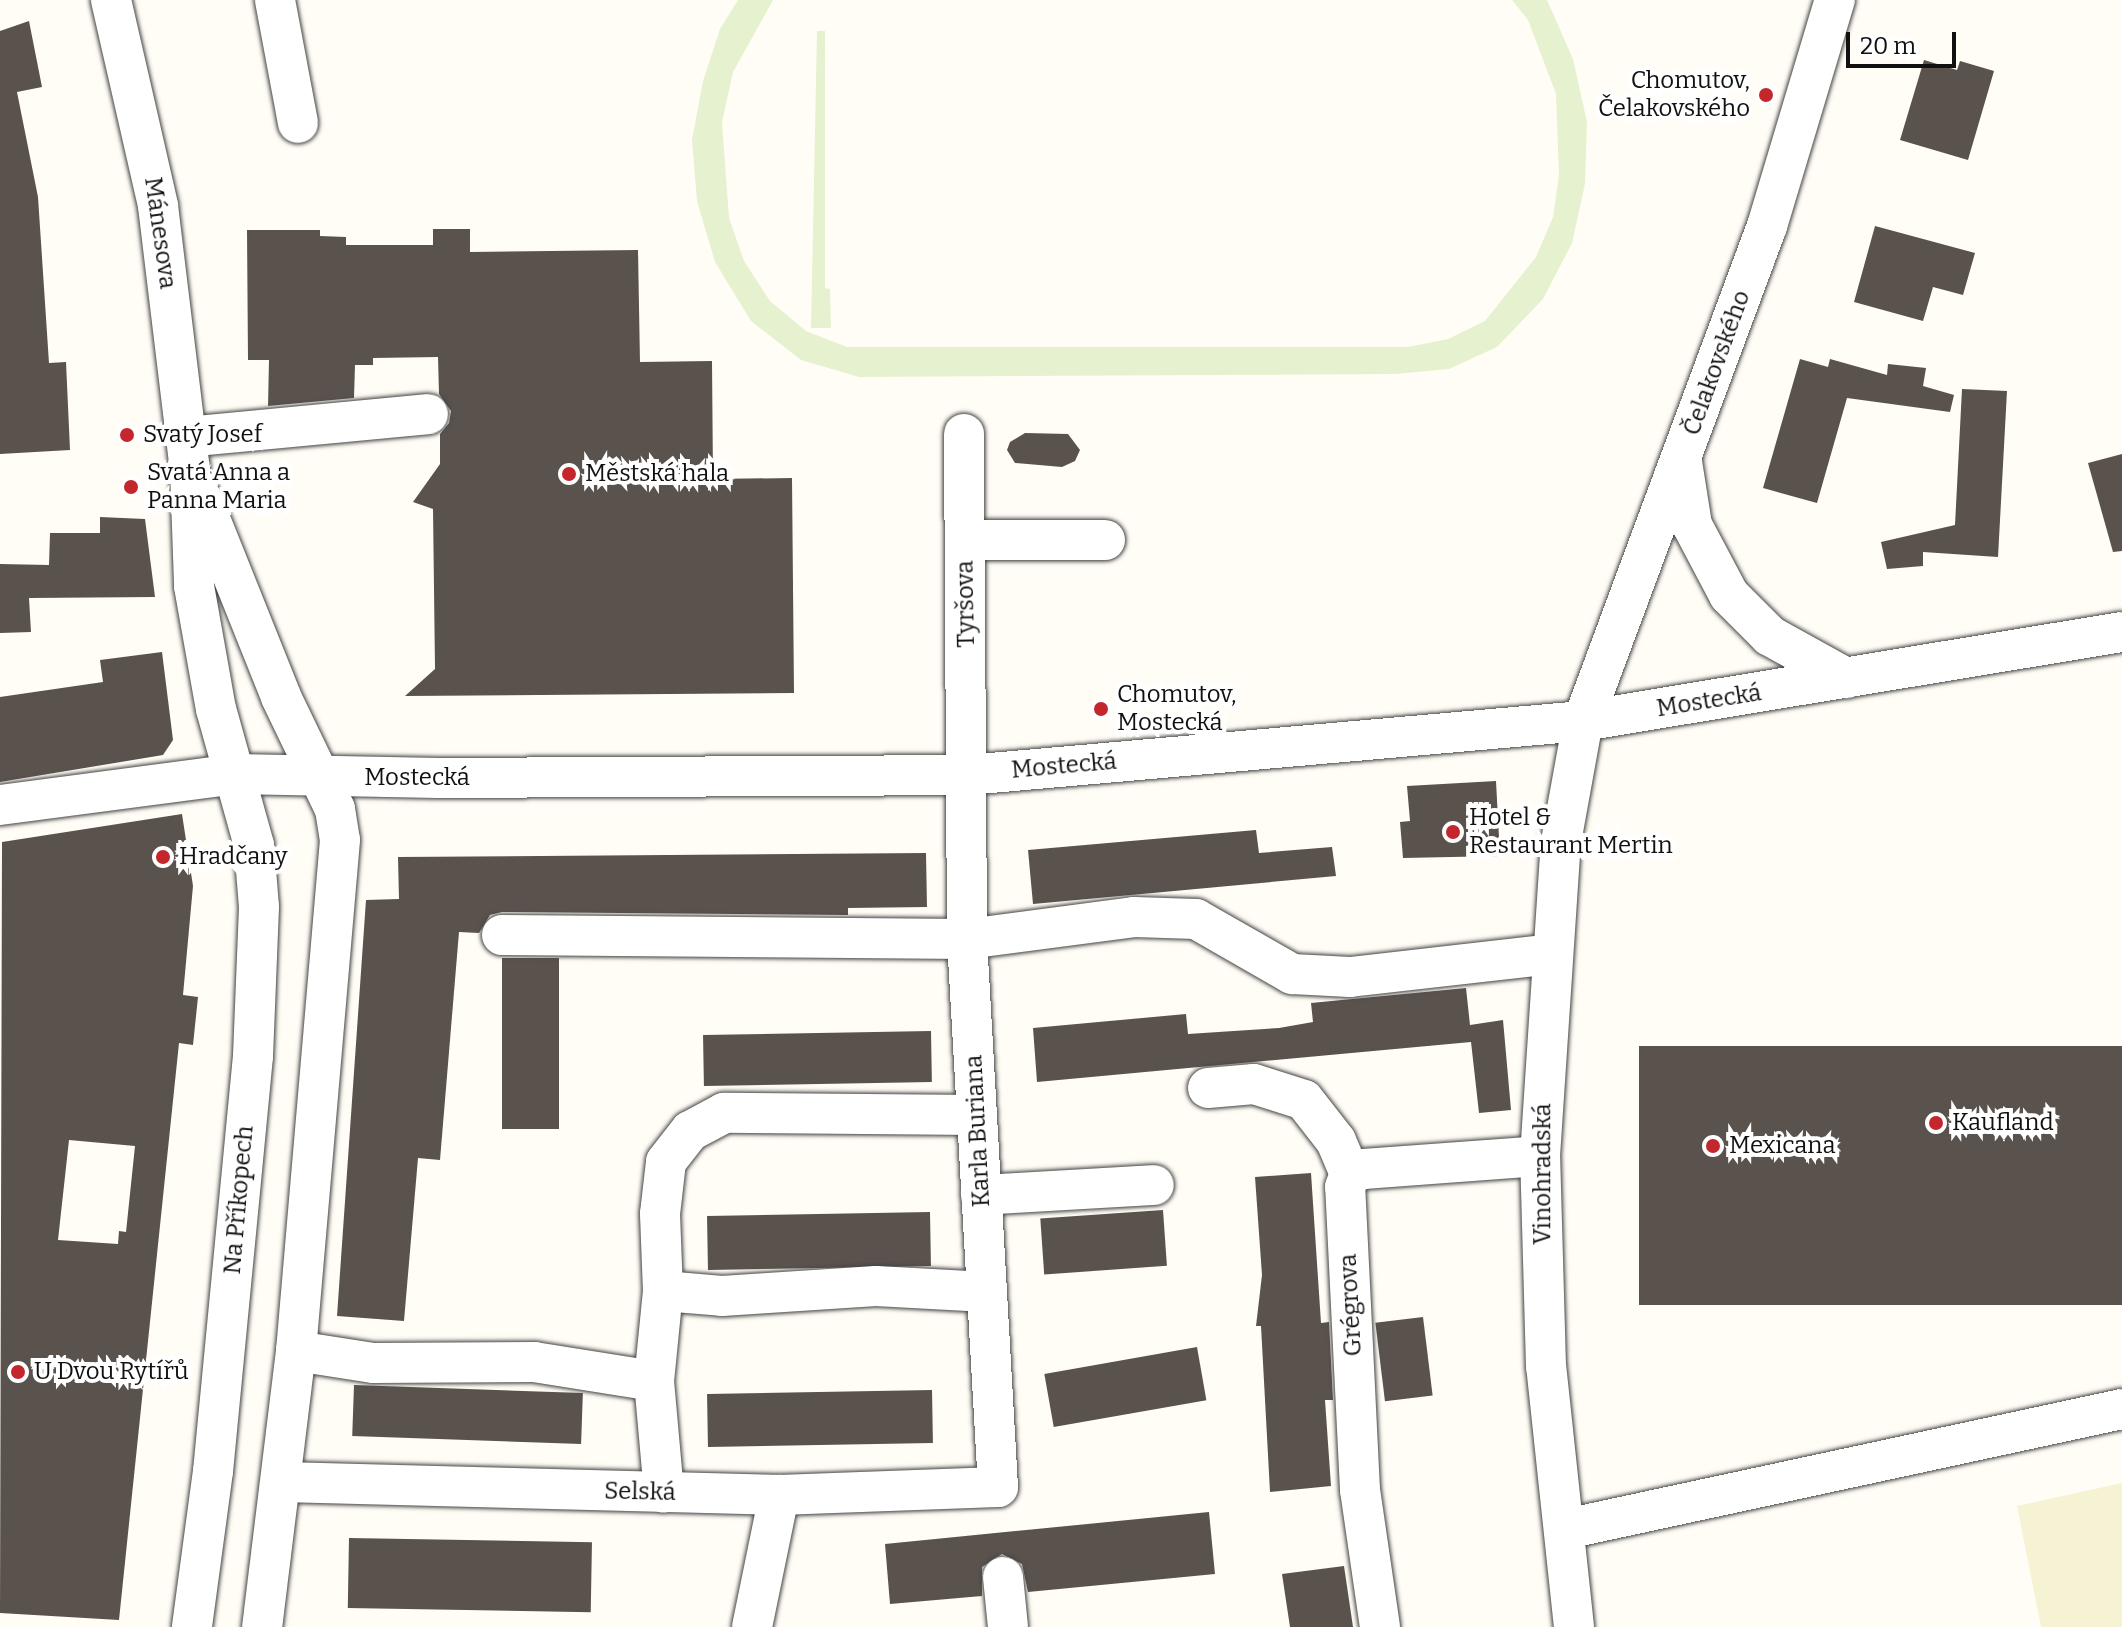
<!DOCTYPE html>
<html>
<head>
<meta charset="utf-8">
<style>
  body { margin:0 }
  #map { position:relative; width:2122px; height:1627px; overflow:hidden; background:#fffdf5; font-family:Bitter,serif }
  div>[style] { position:absolute }
  .farmland>* { inset:0; background:#f6f3d4 }
  .pitch>* { inset:0; background:#e6f2cf }
  .building>* { inset:0; background:#5a524d; transform-origin:0 0 }
  .roads { filter:drop-shadow(0 0 2px #444) drop-shadow(0 0 2px #444) }
  .minor>* { height:40px; margin:-20px; padding:0 20px; transform-origin:20px; border-radius:20px; background:#fff }
  .dots>* { width:22px; height:22px; translate:-50% -50%; box-sizing:border-box; border:4px solid #fff; border-radius:50% }
  span { translate:-50% -50%; white-space:nowrap; text-align:center; line-height:1.15; -webkit-text-stroke:8px #fff; paint-order:stroke }
  .poi-label { font-size:24px; color:#111 }
  .right { translate:-100% -50%; text-align:right }
  .left { translate:0 -50%; text-align:left }
  .street-label { font-size:24px; color:#111 }
  .scale { position:absolute; left:1846px; top:32px; width:110px; height:36px; box-sizing:border-box; border:4px solid #111; border-top:0; padding-left:10px; font-size:24px; line-height:28px; white-space:nowrap; color:#111; -webkit-text-stroke:6px #fff; paint-order:stroke }
</style>
</head>
<body>
<div id="map">
  <div class="farmland">
    <i style="clip-path:polygon(2122px 1483px,2122px 1627px,2041px 1627px,2017px 1506px)"></i>
  </div>
  <div class="pitch">
    <i style="clip-path:polygon(738px 0,773px 0,733px 72px,722px 122px,729px 218px,744px 261px,770px 301px,806px 331px,847px 347px,1408px 347px,1448px 339px,1485px 321px,1536px 257px,1553px 217px,1559px 175px,1556px 94px,1528px 20px,1512px 0,1547px 0,1573px 59px,1587px 122px,1585px 184px,1572px 243px,1543px 299px,1497px 347px,1449px 369px,1395px 374px,859px 377px,801px 360px,751px 321px,715px 262px,697px 201px,692px 140px,703px 81px,720px 29px)"></i>
    <i style="clip-path:polygon(817px 31px,825px 31px,825px 288px,830px 289px,831px 328px,811px 328px)"></i>
  </div>
  <div class="building">
    <i style="clip-path:polygon(29px 21px,42px 87px,17px 92px,38px 197px,49px 363px,66px 362px,70px 450px,0 454px,0 31px)"></i>
    <i style="clip-path:polygon(1924px 60px,1957px 70px,1960px 61px,1994px 71px,1968px 160px,1900px 140px)"></i>
    <i style="clip-path:polygon(1875px 226px,1975px 253px,1963px 295px,1933px 287px,1923px 321px,1854px 302px)"></i>
    <i style="clip-path:polygon(433px 229px,470px 229px,470px 252px,638px 250px,640px 362px,712px 361px,713px 479px,792px 478px,794px 693px,405px 696px,435px 669px,433px 509px,413px 502px,440px 464px,440px 434px,449px 423px,451px 411px,439px 394px,438px 357px,373px 358px,373px 365px,355px 365px,354px 398px,268px 406px,269px 360px,248px 360px,247px 230px,320px 230px,320px 236px,346px 237px,346px 245px,433px 245px)"></i>
    <i style="clip-path:polygon(1800px 359px,1828px 367px,1830px 359px,1887px 375px,1888px 364px,1926px 368px,1923px 386px,1954px 395px,1950px 412px,1847px 398px,1817px 503px,1763px 488px)"></i>
    <i style="clip-path:polygon(1962px 389px,2007px 391px,1998px 557px,1923px 552px,1923px 566px,1887px 569px,1881px 542px,1955px 525px)"></i>
    <i style="clip-path:polygon(1025px 433px,1068px 434px,1080px 450px,1075px 461px,1062px 467px,1015px 463px,1007px 450px,1010px 442px)"></i>
    <i style="clip-path:polygon(2122px 454px,2122px 551px,2113px 552px,2088px 463px)"></i>
    <i style="clip-path:polygon(100px 517px,145px 519px,155px 597px,29px 598px,31px 632px,0 633px,0 564px,49px 565px,50px 533px,100px 533px)"></i>
    <i style="clip-path:polygon(162px 652px,173px 740px,163px 755px,0 782px,0 697px,103px 682px,100px 660px)"></i>
    <i style="clip-path:polygon(1496px 781px,1500px 856px,1403px 858px,1400px 822px,1410px 821px,1407px 786px)"></i>
    <i style="clip-path:polygon(evenodd,182px 814px,193px 886px,183px 995px,198px 997px,193px 1045px,179px 1043px,119px 1620px,0 1613px,2px 842px,182px 814px,69px 1140px,135px 1146px,126px 1232px,119px 1231px,118px 1244px,58px 1240px,69px 1140px)"></i>
    <i style="clip-path:polygon(1256px 830px,1259px 853px,1332px 847px,1336px 876px,1033px 904px,1028px 850px)"></i>
    <i style="clip-path:polygon(926px 853px,927px 907px,848px 908px,848px 915px,502px 912px,490px 915px,479px 933px,459px 932px,440px 1160px,418px 1158px,404px 1321px,337px 1316px,366px 900px,399px 899px,398px 857px)"></i>
    <i style="left:502px;top:958px;width:57px;height:171px"></i>
    <i style="clip-path:polygon(1466px 988px,1470px 1025px,1503px 1020px,1511px 1110px,1479px 1113px,1471px 1042px,1037px 1082px,1033px 1028px,1186px 1014px,1188px 1034px,1279px 1028px,1313px 1022px,1311px 1003px)"></i>
    <i style="left:931px;top:1031px;width:51px;height:228px;rotate:89deg"></i>
    <i style="left:2122px;top:1046px;width:259px;height:483px;rotate:90deg"></i>
    <i style="clip-path:polygon(1311px 1173px,1321px 1323px,1329px 1322px,1333px 1400px,1325px 1400px,1331px 1486px,1270px 1492px,1261px 1326px,1256px 1326px,1262px 1275px,1255px 1177px)"></i>
    <i style="left:1163px;top:1210px;width:56px;height:123px;rotate:86deg"></i>
    <i style="left:930px;top:1212px;width:54px;height:223px;rotate:89deg"></i>
    <i style="left:1423px;top:1317px;width:79px;height:48px;rotate:83deg"></i>
    <i style="left:1197px;top:1347px;width:54px;height:155px;rotate:80deg"></i>
    <i style="left:354px;top:1385px;width:229px;height:51px;rotate:2deg"></i>
    <i style="left:932px;top:1390px;width:53px;height:225px;rotate:89deg"></i>
    <i style="clip-path:polygon(1209px 1512px,1215px 1574px,1028px 1592px,1022px 1564px,1002px 1554px,982px 1567px,982px 1596px,890px 1604px,885px 1544px)"></i>
    <i style="left:349px;top:1538px;width:243px;height:70px;rotate:1deg"></i>
    <i style="clip-path:polygon(1344px 1566px,1353px 1627px,1290px 1627px,1282px 1574px)"></i>
  </div>
  <div class="roads">
    <div class="minor">
      <i style="left:111px;top:0;width:211px;rotate:77.1deg"></i>
      <i style="left:158px;top:206px;width:265px;rotate:83.1deg"></i>
      <i style="left:190px;top:469px;width:117px;rotate:88deg"></i>
      <i style="left:194px;top:586px;width:125px;rotate:79.9deg"></i>
      <i style="left:216px;top:709px;width:141px;rotate:74.4deg"></i>
      <i style="left:254px;top:845px;width:62px;rotate:85.4deg"></i>
      <i style="left:259px;top:907px;width:149px;rotate:92.3deg"></i>
      <i style="left:253px;top:1056px;width:417px;rotate:95.5deg"></i>
      <i style="left:213px;top:1471px;width:157px;rotate:97.7deg"></i>
      <i style="left:275px;top:0;width:125px;rotate:79.4deg"></i>
      <i style="left:186px;top:437px;width:243px;rotate:-5.4deg"></i>
      <i style="left:1682px;top:462px;width:64px;rotate:81deg"></i>
      <i style="left:1692px;top:525px;width:79px;rotate:62.1deg"></i>
      <i style="left:1729px;top:595px;width:58px;rotate:45deg"></i>
      <i style="left:1770px;top:636px;width:87px;rotate:28.9deg"></i>
      <i style="left:202px;top:499px;width:213px;rotate:68.2deg"></i>
      <i style="left:281px;top:697px;width:124px;rotate:64.3deg"></i>
      <i style="left:335px;top:809px;width:31px;rotate:81deg"></i>
      <i style="left:340px;top:840px;width:513px;rotate:94.92deg"></i>
      <i style="left:296px;top:1351px;width:278px;rotate:97deg"></i>
      <i style="left:966px;top:540px;width:139px"></i>
      <i style="left:0;top:805px;width:237px;rotate:-7.5deg"></i>
      <i style="left:235px;top:774px;width:203px;rotate:1.1deg"></i>
      <i style="left:438px;top:778px;width:530px;rotate:-0.32deg"></i>
      <i style="left:968px;top:775px;width:617px;rotate:-5.02deg"></i>
      <i style="left:1583px;top:721px;width:546px;rotate:-9.38deg"></i>
      <i style="left:502px;top:935px;width:465px;rotate:0.5deg"></i>
      <i style="left:967px;top:939px;width:168px;rotate:-7.5deg"></i>
      <i style="left:1134px;top:917px;width:62px;rotate:1.8deg"></i>
      <i style="left:1196px;top:919px;width:111px;rotate:29.8deg"></i>
      <i style="left:1292px;top:974px;width:58px;rotate:3deg"></i>
      <i style="left:1350px;top:977px;width:203px;rotate:-6.5deg"></i>
      <i style="left:1208px;top:1088px;width:46px;rotate:-5deg"></i>
      <i style="left:1254px;top:1084px;width:52px;rotate:17.7deg"></i>
      <i style="left:1304px;top:1100px;width:52px;rotate:52deg"></i>
      <i style="left:1336px;top:1141px;width:36px;rotate:67deg"></i>
      <i style="left:977px;top:1115px;width:253px;rotate:-179.5deg"></i>
      <i style="left:724px;top:1113px;width:38px;rotate:152deg"></i>
      <i style="left:690px;top:1131px;width:39px;rotate:128deg"></i>
      <i style="left:666px;top:1162px;width:52px;rotate:96.6deg"></i>
      <i style="left:660px;top:1214px;width:77px;rotate:87.8deg"></i>
      <i style="left:663px;top:1291px;width:59px;rotate:4.8deg"></i>
      <i style="left:722px;top:1296px;width:154px;rotate:-3.7deg"></i>
      <i style="left:876px;top:1286px;width:111px;rotate:3.1deg"></i>
      <i style="left:981px;top:1195px;width:173px;rotate:-3.3deg"></i>
      <i style="left:663px;top:1291px;width:90px;rotate:95.7deg"></i>
      <i style="left:654px;top:1381px;width:112px;rotate:84.9deg"></i>
      <i style="left:296px;top:1351px;width:78px;rotate:8.9deg"></i>
      <i style="left:373px;top:1363px;width:161px;rotate:-0.4deg"></i>
      <i style="left:534px;top:1362px;width:121px;rotate:9deg"></i>
      <i style="left:282px;top:1482px;width:497px;rotate:1.5deg"></i>
      <i style="left:779px;top:1495px;width:219px;rotate:-2.1deg"></i>
      <i style="left:998px;top:1487px;width:549px;rotate:-93.24deg"></i>
      <i style="left:967px;top:939px;width:505px;rotate:-90.34deg"></i>
      <i style="left:1566px;top:1529px;width:569px;rotate:-12.18deg"></i>
      <i style="left:1003px;top:1577px;width:50px;rotate:84.3deg"></i>
      <i style="left:752px;top:1627px;width:135px;rotate:-78.4deg"></i>
      <i style="left:1380px;top:1627px;width:138px;rotate:-98.3deg"></i>
      <i style="left:1360px;top:1490px;width:303px;rotate:-92.8deg"></i>
      <i style="left:1345px;top:1187px;width:14px;rotate:-69deg"></i>
      <i style="left:1350px;top:1174px;width:14px;rotate:-21deg"></i>
      <i style="left:1363px;top:1169px;width:177px;rotate:-4.2deg"></i>
      <i style="left:1574px;top:1627px;width:262px;rotate:-96.1deg"></i>
      <i style="left:1546px;top:1367px;width:211px;rotate:-91.6deg"></i>
      <i style="left:1540px;top:1156px;width:315px;rotate:-86.2deg"></i>
      <i style="left:1561px;top:842px;width:123px;rotate:-79.7deg"></i>
      <i style="left:1583px;top:721px;width:528px;rotate:-69.61deg"></i>
      <i style="left:1767px;top:226px;width:236px;rotate:-73.3deg"></i>
    </div>
  </div>
  <div class="dots">
    <i style="left:1766px;top:95px;background:#c4262e"></i>
    <i style="left:127px;top:435px;background:#c4262e"></i>
    <i style="left:569px;top:474px;background:#c4262e"></i>
    <i style="left:131px;top:487px;background:#c4262e"></i>
    <i style="left:1101px;top:709px;background:#c4262e"></i>
    <i style="left:1453px;top:832px;background:#c4262e"></i>
    <i style="left:163px;top:857px;background:#c4262e"></i>
    <i style="left:1936px;top:1123px;background:#c4262e"></i>
    <i style="left:1713px;top:1146px;background:#c4262e"></i>
    <i style="left:18px;top:1372px;background:#c4262e"></i>
  </div>
  <div class="poi-label">
    <span class="right" style="left:1750px;top:95px">Chomutov,<br>Čelakovského</span>
    <span class="left" style="left:143px;top:435px">Svatý Josef</span>
    <span class="left" style="left:147px;top:487px">Svatá Anna a<br>Panna Maria</span>
    <span class="left" style="left:585px;top:474px">Městská hala</span>
    <span class="left" style="left:1117px;top:709px">Chomutov,<br>Mostecká</span>
    <span class="left" style="left:1469px;top:832px">Hotel &amp;<br>Restaurant Mertin</span>
    <span class="left" style="left:179px;top:857px">Hradčany</span>
    <span class="left" style="left:1952px;top:1123px">Kaufland</span>
    <span class="left" style="left:1729px;top:1146px">Mexicana</span>
    <span class="left" style="left:34px;top:1372px">U Dvou Rytířů</span>
  </div>
  <div class="street-label">
    <span style="left:160px;top:233px;rotate:82deg">Mánesova</span>
    <span style="left:1717px;top:363px;rotate:-70deg">Čelakovského</span>
    <span style="left:966px;top:604px;rotate:-91deg">Tyršova</span>
    <span style="left:1709px;top:701px;rotate:-9deg">Mostecká</span>
    <span style="left:1064px;top:766px;rotate:-5deg">Mostecká</span>
    <span style="left:417px;top:778px">Mostecká</span>
    <span style="left:978px;top:1131px;rotate:-93deg">Karla Buriana</span>
    <span style="left:1543px;top:1174px;rotate:-90deg">Vinohradská</span>
    <span style="left:239px;top:1200px;rotate:-85deg">Na Příkopech</span>
    <span style="left:1351px;top:1305px;rotate:-93deg">Grégrova</span>
    <span style="left:640px;top:1492px;rotate:1deg">Selská</span>
  </div>
  <div class="scale">20 m</div>
</div>
</body>
</html>
